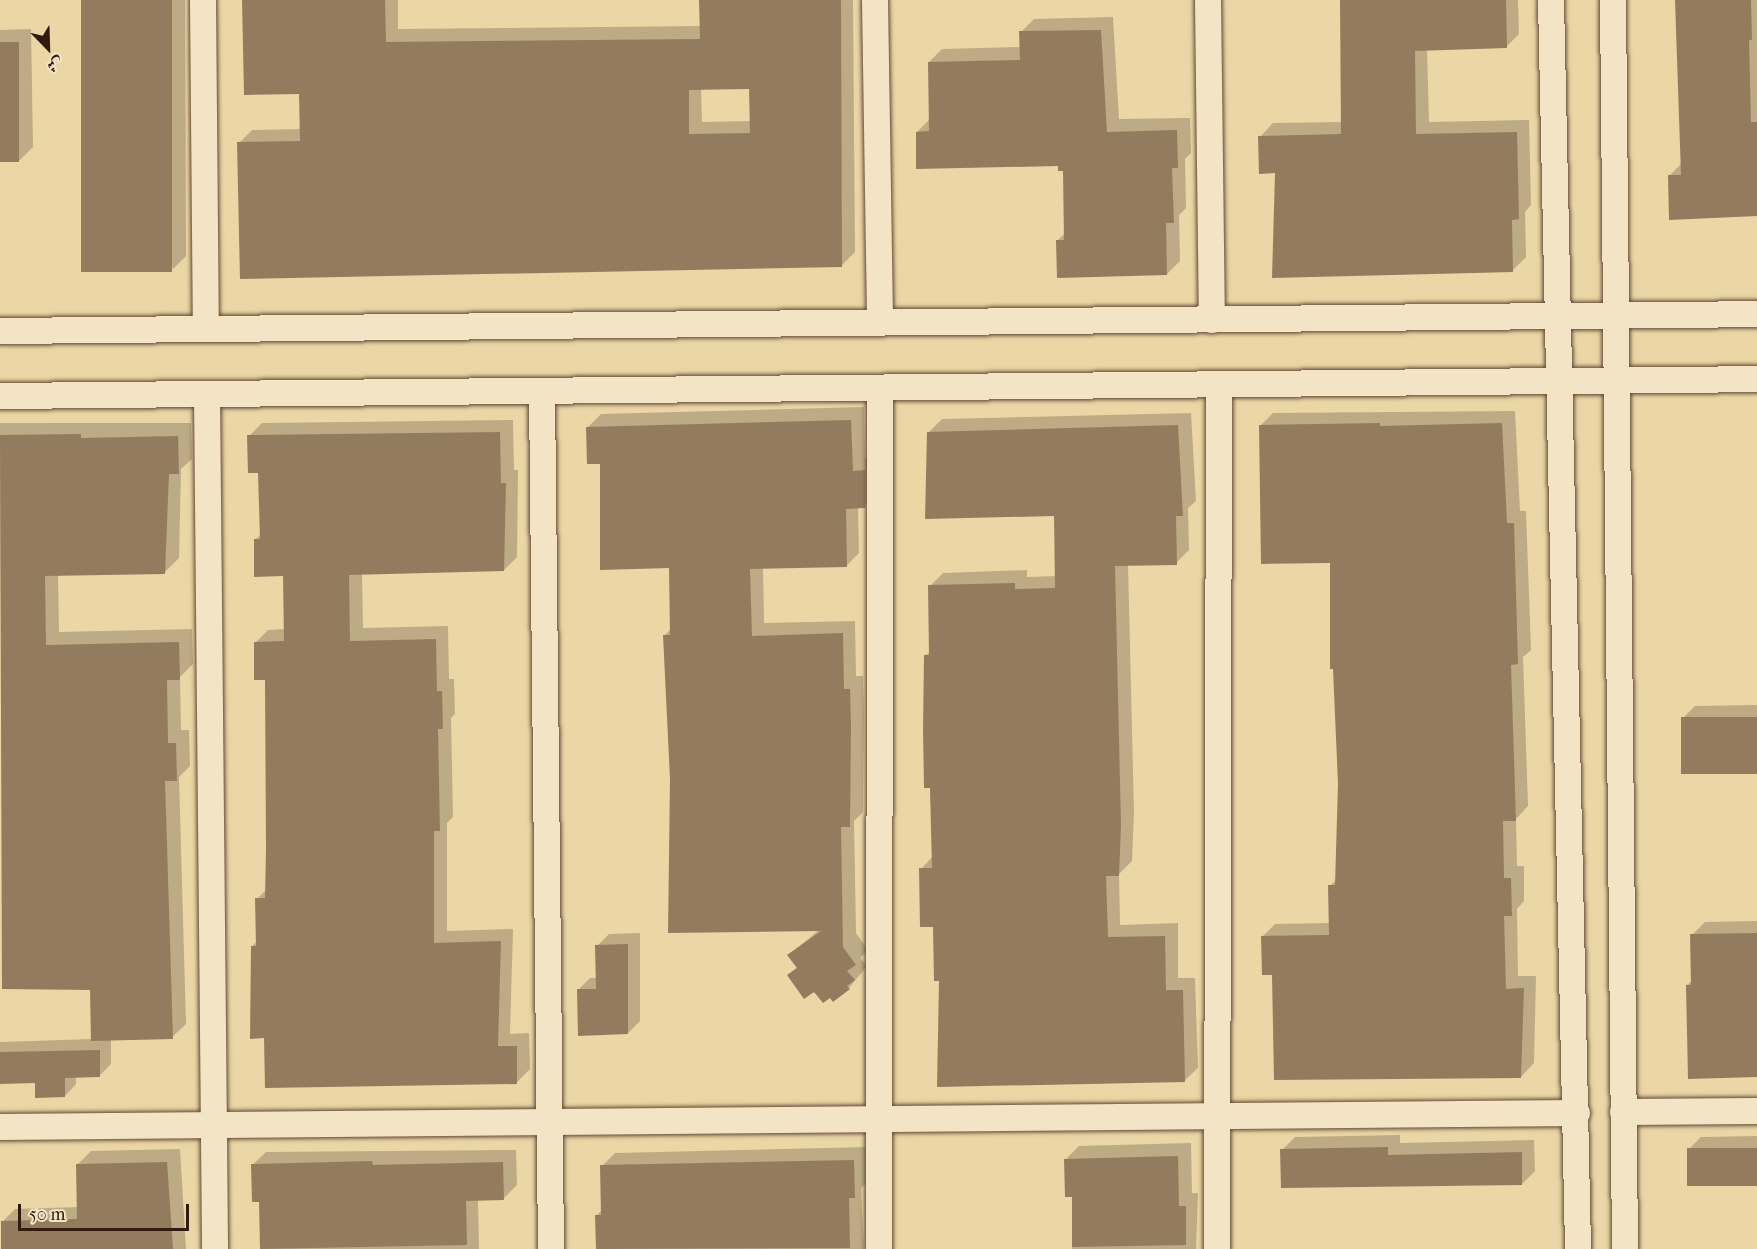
<!DOCTYPE html>
<meta charset="utf-8">
<style>
body{margin:0}
#map{position:relative;width:1757px;height:1249px;overflow:hidden;background:#ebd6a5;font-family:"IM FELL French Canon",Amiri,serif}
div>[style]{position:absolute}
[style*='--x']{left:calc(var(--x)*1px);top:calc(var(--y)*1px);width:calc(var(--w)*1px);rotate:calc(var(--a)*1deg)}
.shadow>*{inset:0;background:#0003}
.building>*{inset:0;background:#937c5d;transform-origin:0 0}
.roads{filter:drop-shadow(0 0 2px #614934) drop-shadow(0 0 2px #614934)}
.minor>*{height:26px;margin:-13px;padding:0 13px;transform-origin:13px;border-radius:13px;background:#f2e4c4}
span{translate:-50% -50%;white-space:nowrap;text-align:center;line-height:1.15;-webkit-text-stroke:6px #f2e4c4;paint-order:stroke}
.north{position:absolute;left:18px;top:18px;width:60px;height:60px;-webkit-text-stroke:4px #f2e4c4;paint-order:stroke;rotate:157deg;font-size:16px;font-weight:700;line-height:24px;text-align:center;color:#331a0e}
.north::after{content:'';display:block;margin:auto;width:21px;height:27px;background:#331a0e;clip-path:polygon(50% 0,100% 100%,50% 72%,0 100%)}
.scale{position:absolute;left:18px;top:1204px;width:171px;height:27px;box-sizing:border-box;border:3px solid #331a0e;border-top:0;padding-left:8px;font-size:18px;line-height:21px;white-space:nowrap;color:#331a0e;-webkit-text-stroke:4px #f2e4c4;paint-order:stroke}
</style>
<div id="map">
<div class="shadow">
<i style="clip-path:polygon(83px 0,185px 0,186px 256px,173px 269px)"></i>
<i style="clip-path:polygon(evenodd,244px 0,398px 0,398px 29px,701px 26px,701px 0,853px 0,855px 252px,842px 265px,239px 143px,252px 130px,301px 129px,300px 92px,244px 0,701px 88px,751px 88px,751px 121px,702px 122px,701px 88px)"></i>
<i style="clip-path:polygon(1341px 0,1518px 0,1519px 34px,1506px 47px,1427px 49px,1429px 122px,1529px 120px,1531px 205px,1525px 212px,1526px 257px,1513px 270px,1276px 172px,1260px 137px,1273px 123px,1342px 122px)"></i>
<i style="clip-path:polygon(1676px 0,1757px 0,1757px 215px,1669px 176px,1682px 163px)"></i>
<i style="clip-path:polygon(1113px 17px,1119px 119px,1190px 118px,1191px 153px,1185px 159px,1186px 208px,1179px 215px,1180px 261px,1167px 274px,1058px 240px,1065px 233px,1064px 169px,1059px 165px,917px 132px,930px 119px,929px 62px,942px 49px,1021px 47px,1021px 32px,1034px 19px)"></i>
<i style="clip-path:polygon(31px 29px,33px 147px,20px 160px,0 161px,0 30px)"></i>
<i style="clip-path:polygon(864px 407px,865px 458px,877px 458px,877px 493px,864px 507px,858px 507px,859px 553px,846px 566px,763px 568px,764px 623px,855px 621px,856px 676px,863px 676px,864px 712px,863px 812px,854px 821px,856px 933px,868px 950px,860px 958px,867px 966px,849px 988px,789px 975px,798px 966px,789px 955px,820px 929px,672px 779px,664px 636px,671px 629px,670px 567px,601px 462px,588px 427px,601px 414px)"></i>
<i style="clip-path:polygon(1515px 411px,1520px 511px,1526px 511px,1531px 650px,1523px 657px,1528px 806px,1516px 819px,1517px 866px,1524px 866px,1524px 901px,1517px 909px,1518px 976px,1536px 976px,1534px 1063px,1521px 1077px,1274px 973px,1262px 937px,1275px 924px,1330px 923px,1330px 886px,1337px 879px,1339px 784px,1331px 561px,1260px 426px,1273px 413px)"></i>
<i style="clip-path:polygon(1191px 413px,1196px 501px,1188px 508px,1189px 550px,1176px 563px,1128px 564px,1134px 812px,1132px 861px,1119px 874px,1120px 925px,1178px 923px,1178px 978px,1195px 978px,1198px 1068px,1184px 1081px,938px 1085px,940px 979px,934px 925px,921px 869px,933px 856px,925px 656px,931px 651px,930px 586px,943px 573px,1027px 570px,1027px 577px,1057px 576px,1056px 514px,929px 432px,942px 419px)"></i>
<i style="clip-path:polygon(513px 420px,514px 470px,518px 470px,517px 557px,504px 570px,362px 573px,363px 628px,448px 626px,449px 679px,454px 679px,455px 714px,451px 718px,453px 817px,447px 823px,447px 931px,513px 929px,510px 1034px,529px 1033px,530px 1069px,517px 1082px,266px 1037px,252px 946px,258px 941px,257px 899px,267px 889px,267px 678px,255px 643px,268px 630px,285px 629px,284px 575px,255px 540px,261px 534px,260px 471px,249px 436px,262px 423px)"></i>
<i style="clip-path:polygon(0 423px,191px 423px,192px 459px,181px 469px,179px 558px,165px 572px,58px 575px,59px 632px,192px 629px,193px 664px,180px 677px,181px 730px,189px 730px,190px 766px,179px 777px,186px 1024px,172px 1037px,111px 1039px,111px 1064px,99px 1076px,76px 1076px,76px 1084px,65px 1096px,36px 1082px,0 1082px,0 1042px,93px 1039px,92px 988px,3px 988px)"></i>
<i style="clip-path:polygon(1757px 705px,1757px 772px,1682px 719px,1695px 706px)"></i>
<i style="clip-path:polygon(1757px 921px,1757px 1076px,1687px 985px,1693px 980px,1692px 935px,1705px 922px)"></i>
<i style="clip-path:polygon(640px 933px,640px 1021px,628px 1033px,578px 990px,590px 978px,597px 978px,597px 946px,609px 934px)"></i>
<i style="clip-path:polygon(1400px 1135px,1400px 1143px,1534px 1140px,1535px 1171px,1522px 1184px,1282px 1150px,1295px 1137px)"></i>
<i style="clip-path:polygon(1757px 1136px,1757px 1184px,1688px 1150px,1701px 1137px)"></i>
<i style="clip-path:polygon(1191px 1143px,1192px 1193px,1198px 1193px,1196px 1249px,1072px 1249px,1073px 1196px,1066px 1159px,1079px 1146px)"></i>
<i style="clip-path:polygon(866px 1147px,867px 1183px,861px 1188px,864px 1249px,597px 1249px,597px 1215px,603px 1209px,602px 1166px,615px 1153px)"></i>
<i style="clip-path:polygon(180px 1149px,186px 1249px,3px 1249px,2px 1222px,15px 1209px,79px 1207px,78px 1164px,91px 1151px)"></i>
<i style="clip-path:polygon(516px 1150px,517px 1185px,504px 1198px,478px 1199px,479px 1249px,262px 1249px,261px 1200px,252px 1165px,266px 1152px)"></i>
</div>
<div class="building">
<i style="left:81px;top:0;width:91px;height:272px"></i>
<i style="clip-path:polygon(evenodd,242px 0,385px 0,386px 42px,700px 39px,699px 0,841px 0,842px 267px,240px 279px,237px 142px,300px 141px,299px 94px,244px 95px,242px 0,749px 89px,750px 133px,689px 134px,689px 90px,749px 89px)"></i>
<i style="clip-path:polygon(1340px 0,1506px 0,1507px 48px,1415px 51px,1416px 134px,1517px 132px,1519px 219px,1512px 220px,1513px 272px,1272px 278px,1275px 173px,1259px 174px,1258px 136px,1341px 134px)"></i>
<i style="clip-path:polygon(1675px 0,1751px 0,1752px 40px,1749px 40px,1751px 122px,1757px 122px,1757px 216px,1669px 220px,1668px 175px,1681px 175px)"></i>
<i style="clip-path:polygon(1101px 30px,1107px 132px,1177px 130px,1178px 168px,1172px 168px,1174px 223px,1166px 223px,1167px 275px,1057px 278px,1056px 240px,1064px 240px,1063px 171px,1058px 171px,1058px 166px,916px 169px,916px 132px,929px 131px,928px 62px,1020px 60px,1019px 31px)"></i>
<i style="left:0;top:42px;width:19px;height:120px"></i>
<i style="clip-path:polygon(851px 420px,853px 471px,865px 470px,865px 508px,846px 509px,847px 567px,750px 569px,752px 636px,843px 633px,844px 689px,850px 689px,851px 726px,850px 827px,841px 827px,843px 947px,856px 965px,847px 971px,855px 980px,847px 986px,850px 989px,833px 1002px,830px 998px,823px 1003px,814px 992px,804px 999px,787px 975px,797px 968px,787px 955px,821px 931px,668px 933px,670px 779px,663px 635px,670px 635px,669px 568px,600px 570px,600px 464px,587px 464px,586px 427px)"></i>
<i style="clip-path:polygon(1380px 423px,1380px 426px,1502px 423px,1507px 523px,1514px 523px,1518px 664px,1511px 665px,1516px 821px,1503px 821px,1504px 878px,1511px 878px,1512px 916px,1504px 916px,1506px 989px,1524px 988px,1521px 1078px,1274px 1080px,1272px 975px,1262px 975px,1261px 936px,1329px 935px,1328px 885px,1335px 885px,1338px 784px,1333px 669px,1330px 669px,1330px 563px,1261px 564px,1259px 425px)"></i>
<i style="clip-path:polygon(1178px 425px,1183px 516px,1176px 516px,1177px 565px,1115px 566px,1121px 826px,1119px 876px,1106px 876px,1108px 937px,1165px 936px,1166px 990px,1183px 990px,1185px 1082px,937px 1087px,939px 981px,934px 981px,933px 927px,920px 927px,919px 868px,932px 868px,930px 788px,924px 788px,923px 730px,924px 655px,929px 655px,928px 585px,1015px 583px,1015px 589px,1055px 588px,1054px 516px,925px 519px,927px 432px)"></i>
<i style="clip-path:polygon(500px 432px,501px 483px,506px 483px,504px 571px,349px 575px,350px 641px,436px 639px,437px 691px,442px 691px,443px 729px,438px 729px,440px 831px,434px 831px,434px 943px,501px 941px,498px 1046px,517px 1046px,517px 1084px,265px 1088px,264px 1038px,250px 1039px,251px 946px,256px 946px,255px 898px,265px 898px,266px 849px,265px 680px,254px 680px,254px 642px,284px 641px,283px 576px,254px 577px,254px 539px,260px 539px,258px 473px,248px 473px,247px 435px)"></i>
<i style="clip-path:polygon(81px 434px,81px 438px,178px 436px,179px 474px,169px 474px,165px 574px,45px 576px,46px 645px,179px 642px,180px 680px,167px 680px,168px 743px,176px 743px,177px 781px,165px 781px,173px 1039px,91px 1041px,90px 990px,2px 989px,0 435px)"></i>
<i style="left:1757px;top:717px;width:57px;height:76px;rotate:90deg"></i>
<i style="clip-path:polygon(1757px 933px,1757px 1077px,1688px 1079px,1686px 985px,1691px 985px,1690px 934px)"></i>
<i style="clip-path:polygon(628px 944px,628px 1034px,578px 1036px,577px 989px,596px 989px,595px 945px)"></i>
<i style="clip-path:polygon(100px 1050px,100px 1077px,65px 1078px,65px 1097px,35px 1098px,35px 1083px,0 1084px,0 1052px)"></i>
<i style="clip-path:polygon(1388px 1147px,1388px 1155px,1522px 1152px,1522px 1185px,1281px 1188px,1280px 1149px)"></i>
<i style="left:1757px;top:1148px;width:38px;height:70px;rotate:90deg"></i>
<i style="clip-path:polygon(1178px 1156px,1179px 1206px,1186px 1206px,1186px 1245px,1072px 1247px,1072px 1197px,1065px 1197px,1064px 1159px)"></i>
<i style="clip-path:polygon(854px 1160px,855px 1198px,849px 1198px,850px 1248px,596px 1249px,595px 1215px,601px 1215px,600px 1165px)"></i>
<i style="clip-path:polygon(372px 1161px,373px 1165px,503px 1162px,504px 1200px,466px 1201px,467px 1245px,260px 1249px,259px 1202px,252px 1202px,251px 1164px)"></i>
<i style="clip-path:polygon(167px 1162px,173px 1249px,1px 1249px,1px 1221px,77px 1219px,76px 1164px)"></i>
</div>
<div class="roads">
<div class="minor">
<i style="--x:203;--y:0;--w:329;--a:89.5"></i>
<i style="--x:875;--y:0;--w:323;--a:89.1"></i>
<i style="--x:1208;--y:0;--w:320;--a:89.3"></i>
<i style="--x:1551;--y:0;--w:1249;--a:88.76"></i>
<i style="--x:1613;--y:0;--w:1249;--a:89.45"></i>
<i style="--x:0;--y:331;--w:1757;--a:-0.55"></i>
<i style="--x:542;--y:391;--w:858;--a:89.4"></i>
<i style="--x:207;--y:394;--w:855;--a:89.46"></i>
<i style="--x:0;--y:396;--w:1757;--a:-0.55"></i>
<i style="--x:1623;--y:1112;--w:134;--a:-0.4"></i>
<i style="--x:0;--y:1127;--w:1577;--a:-0.51"></i>
<i style="--x:879;--y:1249;--w:861;--a:-89.93"></i>
<i style="--x:1217;--y:1249;--w:865;--a:-89.87"></i>
</div>
</div>
<div class="north">ش</div>
<div class="scale">50 m</div>
</div>
